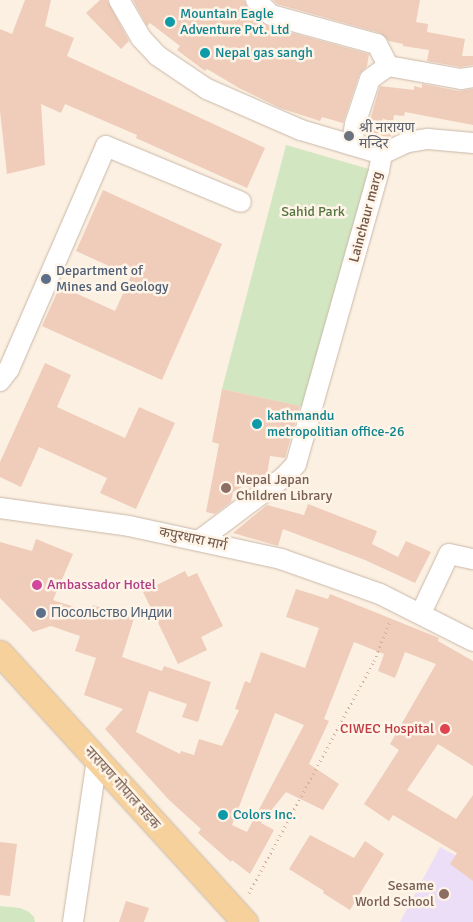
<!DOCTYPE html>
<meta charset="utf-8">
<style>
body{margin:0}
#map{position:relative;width:473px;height:922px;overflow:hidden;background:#fbf0e1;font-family:Signika,"Noto Sans Devanagari",sans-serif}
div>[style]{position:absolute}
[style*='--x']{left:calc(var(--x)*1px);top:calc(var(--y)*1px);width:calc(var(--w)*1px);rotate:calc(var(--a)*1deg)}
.education>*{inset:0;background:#eddef7}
.green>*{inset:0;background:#d2e7c1}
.building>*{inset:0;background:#efcdba}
.path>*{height:3px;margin-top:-1.5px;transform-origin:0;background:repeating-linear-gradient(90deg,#d3b09e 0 1px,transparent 0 5px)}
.roads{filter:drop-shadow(0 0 1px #cab7a9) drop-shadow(0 0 1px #cab7a9)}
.minor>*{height:20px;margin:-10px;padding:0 10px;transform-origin:10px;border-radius:10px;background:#fff}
.major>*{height:25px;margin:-12.5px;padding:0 12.5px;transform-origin:12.5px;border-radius:12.5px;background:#f7d19c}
.dots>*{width:14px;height:14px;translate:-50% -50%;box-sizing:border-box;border:2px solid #fef4e7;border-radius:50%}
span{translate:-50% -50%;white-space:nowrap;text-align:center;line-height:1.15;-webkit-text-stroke:5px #fef4e7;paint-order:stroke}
.culture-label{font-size:14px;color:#0d838f}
.left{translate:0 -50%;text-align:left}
.worship-label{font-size:14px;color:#5b616d}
.park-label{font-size:14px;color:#547642}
.street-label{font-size:14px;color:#705649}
.service-label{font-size:14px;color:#4e5e75}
.education-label{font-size:14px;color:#785e54}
.right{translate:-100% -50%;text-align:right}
.hotel-label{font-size:14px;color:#b23c85}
.health-label{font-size:14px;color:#be3a42}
</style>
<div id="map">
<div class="education">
<i style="clip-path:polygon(440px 847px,473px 865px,473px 922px,400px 922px)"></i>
</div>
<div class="green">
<i style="clip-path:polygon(286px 145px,369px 169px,320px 354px,303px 407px,222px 389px)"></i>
<i style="clip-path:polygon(0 906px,20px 908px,29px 912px,34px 917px,35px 922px,0 922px)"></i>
</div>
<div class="building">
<i style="clip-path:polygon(25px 0,51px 0,45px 26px,74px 38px,67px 56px,265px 148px,247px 188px,136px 138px,137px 135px,65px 104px,61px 113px,41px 104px,45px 165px,7px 174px,0 111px,0 29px,12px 34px)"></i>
<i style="clip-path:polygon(100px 0,107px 0,129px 41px,121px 49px,86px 13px)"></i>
<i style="clip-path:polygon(133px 0,244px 0,248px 8px,267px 26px,369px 54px,367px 66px,359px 75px,343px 123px,322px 117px,320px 121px,280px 108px,239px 88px,207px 69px,205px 71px,177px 50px,180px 46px,150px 23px,147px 26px)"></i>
<i style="clip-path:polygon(273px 0,420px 0,416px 22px,428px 24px,427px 32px,465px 39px,462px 56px,473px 56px,473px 65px,461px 67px,427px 61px,429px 50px,403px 46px,403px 44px,389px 41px,380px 33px,277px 4px)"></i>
<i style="clip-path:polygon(422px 84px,459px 91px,473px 89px,473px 125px,405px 112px,404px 116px,394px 115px,391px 137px,381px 141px,365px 137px,380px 86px,414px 90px,414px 86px,422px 88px)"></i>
<i style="clip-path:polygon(103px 190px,222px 244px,162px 380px,42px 326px,60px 286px,115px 311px,131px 276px,76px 251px)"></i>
<i style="clip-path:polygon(45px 363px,71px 375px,57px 407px,125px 438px,139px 407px,175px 423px,136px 509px,100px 493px,107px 478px,39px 447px,21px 487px,0 477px,0 462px)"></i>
<i style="clip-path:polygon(222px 389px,300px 406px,285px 458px,270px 456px,267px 475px,251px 487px,244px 486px,233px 492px,231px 502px,215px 514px,206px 512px,219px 444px,212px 442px)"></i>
<i style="clip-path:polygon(308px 504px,377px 531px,372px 544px,398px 557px,406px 541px,431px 552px,415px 583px,365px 560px,283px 529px,278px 546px,233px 533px,267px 505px,304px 515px)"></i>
<i style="clip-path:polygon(evenodd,36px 539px,73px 554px,53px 600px,90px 612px,93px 605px,134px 618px,122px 657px,162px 671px,164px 666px,211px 682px,198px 722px,182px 717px,187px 704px,149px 691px,136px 732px,180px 754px,181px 751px,194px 755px,199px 739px,222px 746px,239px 710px,235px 709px,245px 681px,250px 683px,261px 652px,305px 668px,319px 628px,286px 617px,296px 589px,328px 599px,330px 594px,439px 638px,438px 641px,473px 661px,473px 766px,438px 744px,407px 790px,456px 819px,473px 795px,473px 881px,450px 864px,457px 853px,393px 815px,389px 821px,364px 804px,399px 750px,390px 744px,436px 664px,405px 652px,395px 678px,378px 671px,384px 654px,354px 642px,324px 719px,329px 721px,309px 764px,339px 784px,323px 810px,286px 792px,261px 823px,274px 830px,250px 874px,232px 860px,231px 862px,198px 833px,201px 829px,169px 800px,105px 729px,123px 709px,84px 695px,96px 658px,75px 651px,80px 636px,51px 626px,33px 632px,0 598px,0 542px,32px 551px,36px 539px,275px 713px,304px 725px,247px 832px,232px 825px,275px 713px)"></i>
<i style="clip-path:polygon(185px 571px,188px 577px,197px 573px,223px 626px,201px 637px,207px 650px,178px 664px,143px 592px)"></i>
<i style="clip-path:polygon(310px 835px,354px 858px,365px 841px,384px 854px,350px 910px,323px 893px,324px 891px,289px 869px)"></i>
<i style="clip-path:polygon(0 842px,17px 844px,10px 896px,0 895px)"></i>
<i style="clip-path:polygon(126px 901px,149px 908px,144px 922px,119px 922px)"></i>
</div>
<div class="path">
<i style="--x:249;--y:893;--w:264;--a:-61.7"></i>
<i style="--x:374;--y:661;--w:43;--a:-68.2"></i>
</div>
<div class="roads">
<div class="minor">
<i style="--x:119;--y:0;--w:44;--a:59.9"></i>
<i style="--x:141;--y:38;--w:25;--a:47"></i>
<i style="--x:158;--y:56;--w:59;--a:34"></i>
<i style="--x:207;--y:89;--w:103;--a:23.6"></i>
<i style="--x:301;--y:130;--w:84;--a:16.5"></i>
<i style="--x:256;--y:0;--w:21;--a:45"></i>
<i style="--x:271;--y:15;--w:110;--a:15.3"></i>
<i style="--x:377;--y:44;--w:25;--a:63"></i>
<i style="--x:352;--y:145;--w:21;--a:-82"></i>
<i style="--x:355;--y:124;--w:47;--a:-71.6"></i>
<i style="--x:370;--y:79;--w:22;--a:-36"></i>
<i style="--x:388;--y:66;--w:74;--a:10.1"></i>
<i style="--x:461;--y:79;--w:12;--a:-9"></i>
<i style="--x:382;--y:154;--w:29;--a:-25"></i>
<i style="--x:408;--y:142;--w:20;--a:-9"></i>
<i style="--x:428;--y:139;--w:45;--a:5.1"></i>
<i style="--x:0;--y:381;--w:15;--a:-53"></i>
<i style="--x:9;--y:369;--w:243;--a:-66.5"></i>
<i style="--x:106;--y:146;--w:146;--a:22.5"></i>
<i style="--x:0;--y:508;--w:130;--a:7.9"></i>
<i style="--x:129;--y:526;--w:156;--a:12.2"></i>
<i style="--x:281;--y:559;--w:105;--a:19.5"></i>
<i style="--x:380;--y:594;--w:104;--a:26.8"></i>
<i style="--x:200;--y:540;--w:105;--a:-36.9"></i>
<i style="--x:284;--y:477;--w:18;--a:-47"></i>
<i style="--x:296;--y:464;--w:305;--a:-74.2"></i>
<i style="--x:379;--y:170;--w:16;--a:-79"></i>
<i style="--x:421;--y:613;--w:65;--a:-64.6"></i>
<i style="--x:449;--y:554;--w:25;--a:12"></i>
<i style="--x:73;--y:922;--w:164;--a:-81.6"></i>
</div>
<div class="major">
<i style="--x:0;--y:653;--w:364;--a:47.7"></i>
</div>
</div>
<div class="dots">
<i style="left:170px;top:22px;background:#0f9aa8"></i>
<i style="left:205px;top:53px;background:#0f9aa8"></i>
<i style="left:349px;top:136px;background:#6b7280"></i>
<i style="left:46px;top:279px;background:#5c6f8a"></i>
<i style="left:257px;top:424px;background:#0f9aa8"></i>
<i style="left:226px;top:488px;background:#8d6e63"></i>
<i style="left:37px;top:585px;background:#d1479c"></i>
<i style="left:41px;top:613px;background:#5c6f8a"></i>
<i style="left:445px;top:729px;background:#e0444e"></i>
<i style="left:223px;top:815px;background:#0f9aa8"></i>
<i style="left:444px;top:894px;background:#8d6e63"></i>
</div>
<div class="culture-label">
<span class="left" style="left:180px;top:22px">Mountain Eagle<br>Adventure Pvt. Ltd</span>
<span class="left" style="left:215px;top:53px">Nepal gas sangh</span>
<span class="left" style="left:267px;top:424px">kathmandu<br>metropolitian office-26</span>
<span class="left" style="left:233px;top:815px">Colors Inc.</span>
</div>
<div class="worship-label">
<span class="left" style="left:359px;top:136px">श्री नारायण<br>मन्दिर</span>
</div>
<div class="park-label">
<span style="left:313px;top:212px">Sahid Park</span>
</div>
<div class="street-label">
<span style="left:366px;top:217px;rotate:-75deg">Lainchaur marg</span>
<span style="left:193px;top:539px;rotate:12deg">कपुरधारा मार्ग</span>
<span style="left:122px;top:788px;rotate:48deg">नारायण गोपाल सडक</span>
</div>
<div class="service-label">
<span class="left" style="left:56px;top:279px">Department of<br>Mines and Geology</span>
<span class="left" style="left:51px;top:613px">Посольство Индии</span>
</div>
<div class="education-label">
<span class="left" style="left:236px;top:488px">Nepal Japan<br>Children Library</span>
<span class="right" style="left:434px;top:894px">Sesame<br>World School</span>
</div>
<div class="hotel-label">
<span class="left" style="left:47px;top:585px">Ambassador Hotel</span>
</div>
<div class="health-label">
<span class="right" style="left:434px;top:729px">CIWEC Hospital</span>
</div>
</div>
